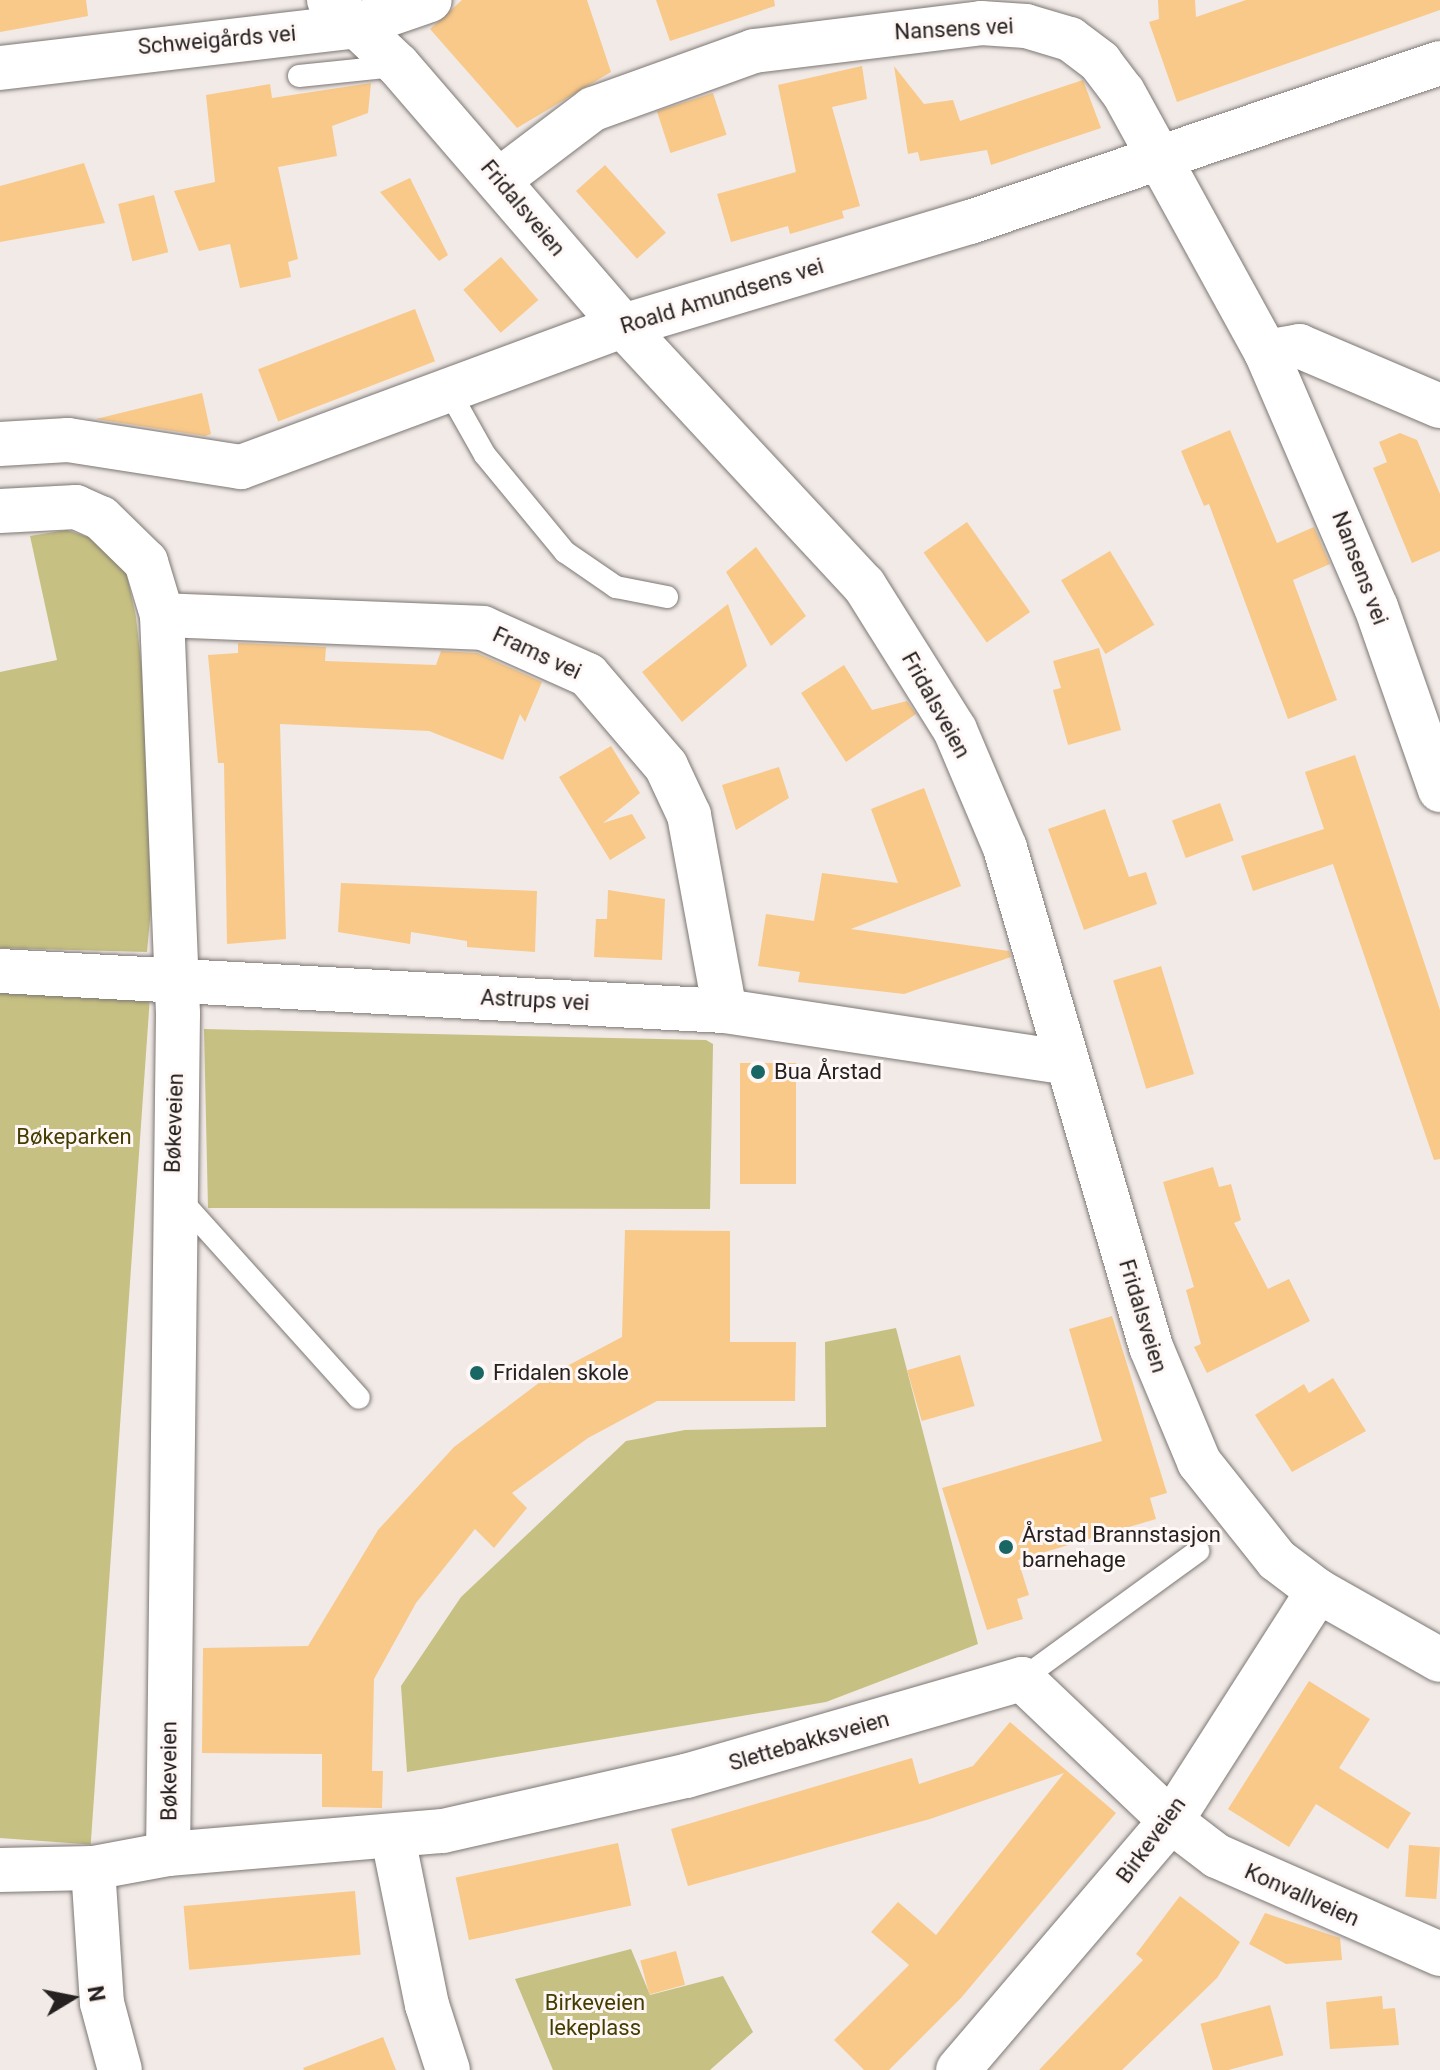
<!DOCTYPE html>
<meta charset="utf-8">
<style>
body{margin:0}
#map{position:relative;width:1440px;height:2070px;overflow:hidden;background:#f1eae7;font-family:Roboto,sans-serif}
div>[style]{position:absolute}
[style*='--x']{left:calc(var(--x)*1px);top:calc(var(--y)*1px);width:calc(var(--w)*1px);rotate:calc(var(--a)*1deg)}
.green>*{inset:0;background:#c6c082;transform-origin:0 0}
.building>*{inset:0;background:#f9c98a;transform-origin:0 0}
.roads{filter:drop-shadow(0 0 2px #7d7774) drop-shadow(0 0 2px #7d7774)}
.lane>*{height:22px;margin:-11px;padding:0 11px;transform-origin:11px;border-radius:11px;background:#fff}
.street>*{height:44px;margin:-22px;padding:0 22px;transform-origin:22px;border-radius:22px;background:#fff}
.secondary>*{height:44px;margin:-22px;padding:0 22px;transform-origin:22px;border-radius:22px;background:#fff}
.dots>*{width:22px;height:22px;translate:-50% -50%;box-sizing:border-box;border:4px solid #fff7f5;border-radius:50%}
span{translate:-50% -50%;white-space:nowrap;text-align:center;line-height:1.15;-webkit-text-stroke:6px #fff7f5;paint-order:stroke}
.street-label{font-size:22px;color:#242120}
.poi-label{font-size:22px;color:#242120}
.left{translate:0 -50%;text-align:left}
.park-label{font-size:22px;color:#443d00}
.north{position:absolute;left:32px;top:1958px;width:80px;height:80px;-webkit-text-stroke:6px #fff7f5;paint-order:stroke;rotate:80deg;font-size:22px;font-weight:700;line-height:32px;text-align:center;color:#242120}
.north::after{content:'';display:block;margin:auto;width:28px;height:36px;background:#242120;clip-path:polygon(50% 0,100% 100%,50% 72%,0 100%)}
</style>
<div id="map">
<div class="green">
<i style="clip-path:polygon(67px 530px,102px 542px,125px 566px,136px 617px,159px 821px,147px 952px,0 948px,0 672px,57px 660px,30px 536px)"></i>
<i style="left:0;top:991px;width:150px;height:845px;rotate:4deg"></i>
<i style="clip-path:polygon(204px 1029px,706px 1040px,713px 1044px,710px 1209px,208px 1208px)"></i>
<i style="clip-path:polygon(896px 1328px,978px 1644px,826px 1702px,407px 1772px,401px 1686px,461px 1597px,626px 1441px,685px 1430px,826px 1427px,825px 1342px)"></i>
<i style="clip-path:polygon(631px 1949px,650px 1995px,723px 1976px,753px 2032px,710px 2070px,553px 2070px,515px 1979px)"></i>
</div>
<div class="building">
<i style="clip-path:polygon(0 0,86px 0,88px 16px,0 32px)"></i>
<i style="clip-path:polygon(462px 0,587px 0,611px 72px,517px 128px,430px 29px)"></i>
<i style="clip-path:polygon(656px 0,774px 0,775px 6px,670px 41px)"></i>
<i style="clip-path:polygon(1158px 0,1195px 0,1196px 17px,1246px 0,1440px 0,1440px 10px,1177px 102px,1149px 22px,1159px 19px)"></i>
<i style="clip-path:polygon(862px 66px,867px 99px,832px 107px,860px 206px,842px 211px,844px 218px,790px 234px,788px 226px,731px 242px,717px 194px,796px 172px,778px 85px)"></i>
<i style="clip-path:polygon(894px 66px,924px 104px,953px 100px,960px 121px,1083px 80px,1101px 128px,991px 165px,987px 150px,920px 161px,918px 152px,908px 154px)"></i>
<i style="clip-path:polygon(371px 83px,368px 113px,332px 126px,337px 156px,278px 167px,298px 259px,288px 262px,291px 277px,240px 288px,230px 244px,199px 251px,174px 191px,215px 182px,206px 95px,270px 84px,272px 98px)"></i>
<i style="left:713px;top:93px;width:44px;height:59px;rotate:72deg"></i>
<i style="clip-path:polygon(84px 163px,105px 223px,0 242px,0 186px)"></i>
<i style="left:605px;top:165px;width:91px;height:39px;rotate:48deg"></i>
<i style="clip-path:polygon(410px 178px,448px 255px,439px 261px,380px 192px)"></i>
<i style="left:154px;top:195px;width:59px;height:37px;rotate:76deg"></i>
<i style="left:501px;top:257px;width:57px;height:50px;rotate:49deg"></i>
<i style="left:415px;top:309px;width:56px;height:168px;rotate:69deg"></i>
<i style="clip-path:polygon(202px 393px,211px 434px,205px 436px,96px 419px)"></i>
<i style="clip-path:polygon(1230px 430px,1277px 543px,1314px 527px,1330px 564px,1293px 580px,1337px 700px,1288px 719px,1209px 504px,1204px 506px,1181px 451px)"></i>
<i style="clip-path:polygon(1400px 433px,1417px 440px,1440px 494px,1440px 551px,1412px 563px,1373px 468px,1387px 462px,1379px 442px)"></i>
<i style="left:967px;top:522px;width:110px;height:53px;rotate:55deg"></i>
<i style="clip-path:polygon(756px 547px,806px 616px,771px 646px,726px 572px)"></i>
<i style="left:1110px;top:551px;width:86px;height:57px;rotate:59deg"></i>
<i style="clip-path:polygon(728px 604px,747px 666px,682px 722px,642px 672px)"></i>
<i style="clip-path:polygon(238px 643px,326px 647px,325px 661px,436px 665px,441px 651px,477px 653px,542px 682px,525px 722px,520px 714px,503px 760px,429px 731px,280px 724px,286px 939px,227px 944px,224px 763px,218px 763px,208px 655px,238px 653px)"></i>
<i style="clip-path:polygon(1099px 648px,1121px 730px,1068px 745px,1053px 690px,1061px 688px,1053px 661px)"></i>
<i style="clip-path:polygon(844px 665px,872px 710px,907px 701px,916px 714px,846px 762px,801px 693px)"></i>
<i style="clip-path:polygon(611px 746px,640px 793px,603px 823px,632px 814px,646px 838px,610px 860px,559px 777px)"></i>
<i style="clip-path:polygon(1355px 755px,1440px 1010px,1440px 1159px,1434px 1160px,1333px 864px,1253px 891px,1241px 856px,1324px 829px,1305px 772px)"></i>
<i style="clip-path:polygon(779px 767px,789px 798px,736px 830px,722px 785px)"></i>
<i style="clip-path:polygon(924px 788px,961px 886px,851px 929px,1009px 951px,1011px 957px,904px 994px,798px 982px,800px 972px,758px 966px,766px 914px,814px 921px,822px 873px,898px 883px,871px 809px)"></i>
<i style="left:1220px;top:803px;width:40px;height:51px;rotate:70deg"></i>
<i style="clip-path:polygon(1105px 809px,1129px 877px,1146px 872px,1157px 904px,1084px 930px,1048px 829px)"></i>
<i style="clip-path:polygon(341px 883px,537px 891px,535px 952px,467px 947px,467px 941px,411px 932px,410px 944px,338px 932px)"></i>
<i style="clip-path:polygon(608px 890px,665px 899px,662px 960px,594px 957px,596px 919px,607px 919px)"></i>
<i style="left:1161px;top:966px;width:113px;height:50px;rotate:73deg"></i>
<i style="left:740px;top:1063px;width:56px;height:121px"></i>
<i style="clip-path:polygon(1213px 1167px,1219px 1187px,1231px 1184px,1241px 1220px,1234px 1223px,1268px 1289px,1289px 1279px,1310px 1321px,1207px 1373px,1194px 1347px,1201px 1344px,1186px 1290px,1194px 1287px,1163px 1182px)"></i>
<i style="clip-path:polygon(625px 1230px,730px 1231px,730px 1342px,796px 1342px,795px 1401px,657px 1401px,588px 1438px,512px 1493px,527px 1508px,494px 1548px,475px 1529px,416px 1603px,374px 1679px,372px 1771px,383px 1771px,382px 1808px,322px 1807px,322px 1754px,202px 1753px,203px 1648px,308px 1646px,378px 1530px,454px 1447px,548px 1376px,622px 1337px)"></i>
<i style="clip-path:polygon(1112px 1316px,1167px 1493px,1150px 1498px,1156px 1519px,1018px 1560px,1029px 1595px,1017px 1599px,1023px 1619px,987px 1630px,942px 1488px,1102px 1441px,1069px 1329px)"></i>
<i style="left:960px;top:1355px;width:53px;height:55px;rotate:74deg"></i>
<i style="clip-path:polygon(1333px 1378px,1366px 1431px,1292px 1472px,1255px 1415px,1304px 1384px,1309px 1393px)"></i>
<i style="clip-path:polygon(1309px 1681px,1370px 1719px,1339px 1768px,1411px 1813px,1388px 1849px,1316px 1804px,1289px 1847px,1228px 1809px)"></i>
<i style="clip-path:polygon(1010px 1722px,1116px 1813px,961px 1998px,889px 2070px,864px 2070px,834px 2040px,909px 1965px,871px 1932px,898px 1902px,936px 1935px,1064px 1773px,930px 1819px,688px 1886px,671px 1829px,912px 1758px,919px 1784px,973px 1766px)"></i>
<i style="left:618px;top:1843px;width:64px;height:166px;rotate:78deg"></i>
<i style="left:1409px;top:1845px;width:31px;height:52px;rotate:4deg"></i>
<i style="left:355px;top:1891px;width:64px;height:172px;rotate:85deg"></i>
<i style="clip-path:polygon(1180px 1896px,1240px 1942px,1217px 1978px,1122px 2070px,1039px 2070px,1143px 1960px,1136px 1954px)"></i>
<i style="clip-path:polygon(1265px 1913px,1340px 1938px,1342px 1960px,1286px 1964px,1249px 1944px)"></i>
<i style="left:676px;top:1951px;width:35px;height:37px;rotate:75deg"></i>
<i style="clip-path:polygon(1382px 1996px,1383px 2009px,1395px 2008px,1399px 2045px,1330px 2049px,1326px 2002px)"></i>
<i style="left:1270px;top:2005px;width:52px;height:72px;rotate:75deg"></i>
<i style="clip-path:polygon(383px 2037px,396px 2070px,304px 2070px,303px 2068px)"></i>
</div>
<div class="roads">
<div class="lane">
<i style="--x:299;--y:76;--w:98;--a:-5.9"></i>
<i style="--x:450;--y:393;--w:71;--a:60.6"></i>
<i style="--x:485;--y:455;--w:126;--a:50.5"></i>
<i style="--x:565;--y:552;--w:62;--a:34.5"></i>
<i style="--x:616;--y:587;--w:52;--a:11.1"></i>
<i style="--x:178;--y:1197;--w:270;--a:48"></i>
<i style="--x:1022;--y:1679;--w:218;--a:-36"></i>
</div>
<div class="street">
<i style="--x:0;--y:68;--w:357;--a:-6.7"></i>
<i style="--x:355;--y:26;--w:79;--a:-19.1"></i>
<i style="--x:499;--y:180;--w:118;--a:-37.1"></i>
<i style="--x:593;--y:109;--w:171;--a:-19.8"></i>
<i style="--x:754;--y:51;--w:229;--a:-7"></i>
<i style="--x:981;--y:23;--w:45;--a:3.8"></i>
<i style="--x:1026;--y:26;--w:46;--a:16.5"></i>
<i style="--x:1070;--y:39;--w:38;--a:37"></i>
<i style="--x:1100;--y:62;--w:38;--a:53"></i>
<i style="--x:1123;--y:92;--w:297;--a:61.2"></i>
<i style="--x:1266;--y:352;--w:278;--a:66.7"></i>
<i style="--x:1376;--y:607;--w:194;--a:70.7"></i>
<i style="--x:1266;--y:352;--w:34;--a:-10"></i>
<i style="--x:1299;--y:346;--w:153;--a:23.1"></i>
<i style="--x:0;--y:444;--w:68;--a:-3.4"></i>
<i style="--x:68;--y:440;--w:175;--a:8.9"></i>
<i style="--x:241;--y:467;--w:407;--a:-20.3"></i>
<i style="--x:623;--y:326;--w:362;--a:-16.7"></i>
<i style="--x:970;--y:222;--w:496;--a:-18.7"></i>
<i style="--x:0;--y:511;--w:76;--a:-3"></i>
<i style="--x:76;--y:507;--w:27;--a:24"></i>
<i style="--x:101;--y:518;--w:63;--a:44.4"></i>
<i style="--x:146;--y:562;--w:55;--a:73.2"></i>
<i style="--x:162;--y:615;--w:399;--a:87.7"></i>
<i style="--x:178;--y:1014;--w:840;--a:90.68"></i>
<i style="--x:162;--y:615;--w:321;--a:2.3"></i>
<i style="--x:483;--y:628;--w:115;--a:24.1"></i>
<i style="--x:588;--y:675;--w:120;--a:49.4"></i>
<i style="--x:666;--y:766;--w:54;--a:64.9"></i>
<i style="--x:689;--y:815;--w:199;--a:79.6"></i>
<i style="--x:0;--y:971;--w:726;--a:3.16"></i>
<i style="--x:725;--y:1011;--w:346;--a:8.6"></i>
<i style="--x:1171;--y:1821;--w:58;--a:37.3"></i>
<i style="--x:1217;--y:1856;--w:244;--a:23.7"></i>
<i style="--x:393;--y:1838;--w:170;--a:78.5"></i>
<i style="--x:427;--y:2005;--w:68;--a:72.1"></i>
<i style="--x:93;--y:1868;--w:135;--a:86.2"></i>
<i style="--x:102;--y:2003;--w:69;--a:75"></i>
</div>
<div class="secondary">
<i style="--x:329;--y:0;--w:95;--a:43.3"></i>
<i style="--x:398;--y:65;--w:345;--a:49.2"></i>
<i style="--x:623;--y:326;--w:354;--a:47.1"></i>
<i style="--x:864;--y:585;--w:171;--a:57.9"></i>
<i style="--x:955;--y:730;--w:128;--a:67"></i>
<i style="--x:1005;--y:848;--w:520;--a:73.69"></i>
<i style="--x:1151;--y:1347;--w:125;--a:67.3"></i>
<i style="--x:1199;--y:1462;--w:125;--a:51.5"></i>
<i style="--x:1277;--y:1560;--w:51;--a:37.1"></i>
<i style="--x:1318;--y:1591;--w:140;--a:29.5"></i>
<i style="--x:0;--y:1870;--w:93;--a:-1.2"></i>
<i style="--x:93;--y:1868;--w:76;--a:-10.6"></i>
<i style="--x:168;--y:1854;--w:276;--a:-4.8"></i>
<i style="--x:443;--y:1831;--w:249;--a:-12.8"></i>
<i style="--x:686;--y:1776;--w:350;--a:-16.1"></i>
<i style="--x:1022;--y:1679;--w:206;--a:43.6"></i>
<i style="--x:958;--y:2070;--w:328;--a:-49.5"></i>
<i style="--x:1171;--y:1821;--w:273;--a:-57.4"></i>
</div>
</div>
<div class="dots">
<i style="left:758px;top:1072px;background:#196764"></i>
<i style="left:477px;top:1373px;background:#196764"></i>
<i style="left:1006px;top:1547px;background:#196764"></i>
</div>
<div class="street-label">
<span style="left:954px;top:29px;rotate:-3deg">Nansens vei</span>
<span style="left:217px;top:40px;rotate:-5deg">Schweigårds vei</span>
<span style="left:523px;top:208px;rotate:50deg">Fridalsveien</span>
<span style="left:722px;top:296px;rotate:-17deg">Roald Amundsens vei</span>
<span style="left:1360px;top:568px;rotate:69deg">Nansens vei</span>
<span style="left:537px;top:653px;rotate:25deg">Frams vei</span>
<span style="left:936px;top:705px;rotate:61deg">Fridalsveien</span>
<span style="left:535px;top:1000px;rotate:3deg">Astrups vei</span>
<span style="left:174px;top:1123px;rotate:-88deg">Bøkeveien</span>
<span style="left:1143px;top:1316px;rotate:73deg">Fridalsveien</span>
<span style="left:809px;top:1741px;rotate:-16deg">Slettebakksveien</span>
<span style="left:169px;top:1771px;rotate:-90deg">Bøkeveien</span>
<span style="left:1151px;top:1840px;rotate:-54deg">Birkeveien</span>
<span style="left:1302px;top:1895px;rotate:24deg">Konvallveien</span>
</div>
<div class="poi-label">
<span class="left" style="left:774px;top:1072px">Bua Årstad</span>
<span class="left" style="left:493px;top:1373px">Fridalen skole</span>
<span class="left" style="left:1022px;top:1547px">Årstad Brannstasjon<br>barnehage</span>
</div>
<div class="park-label">
<span style="left:74px;top:1137px">Bøkeparken</span>
<span style="left:595px;top:2015px">Birkeveien<br>lekeplass</span>
</div>
<div class="north">N</div>
</div>
